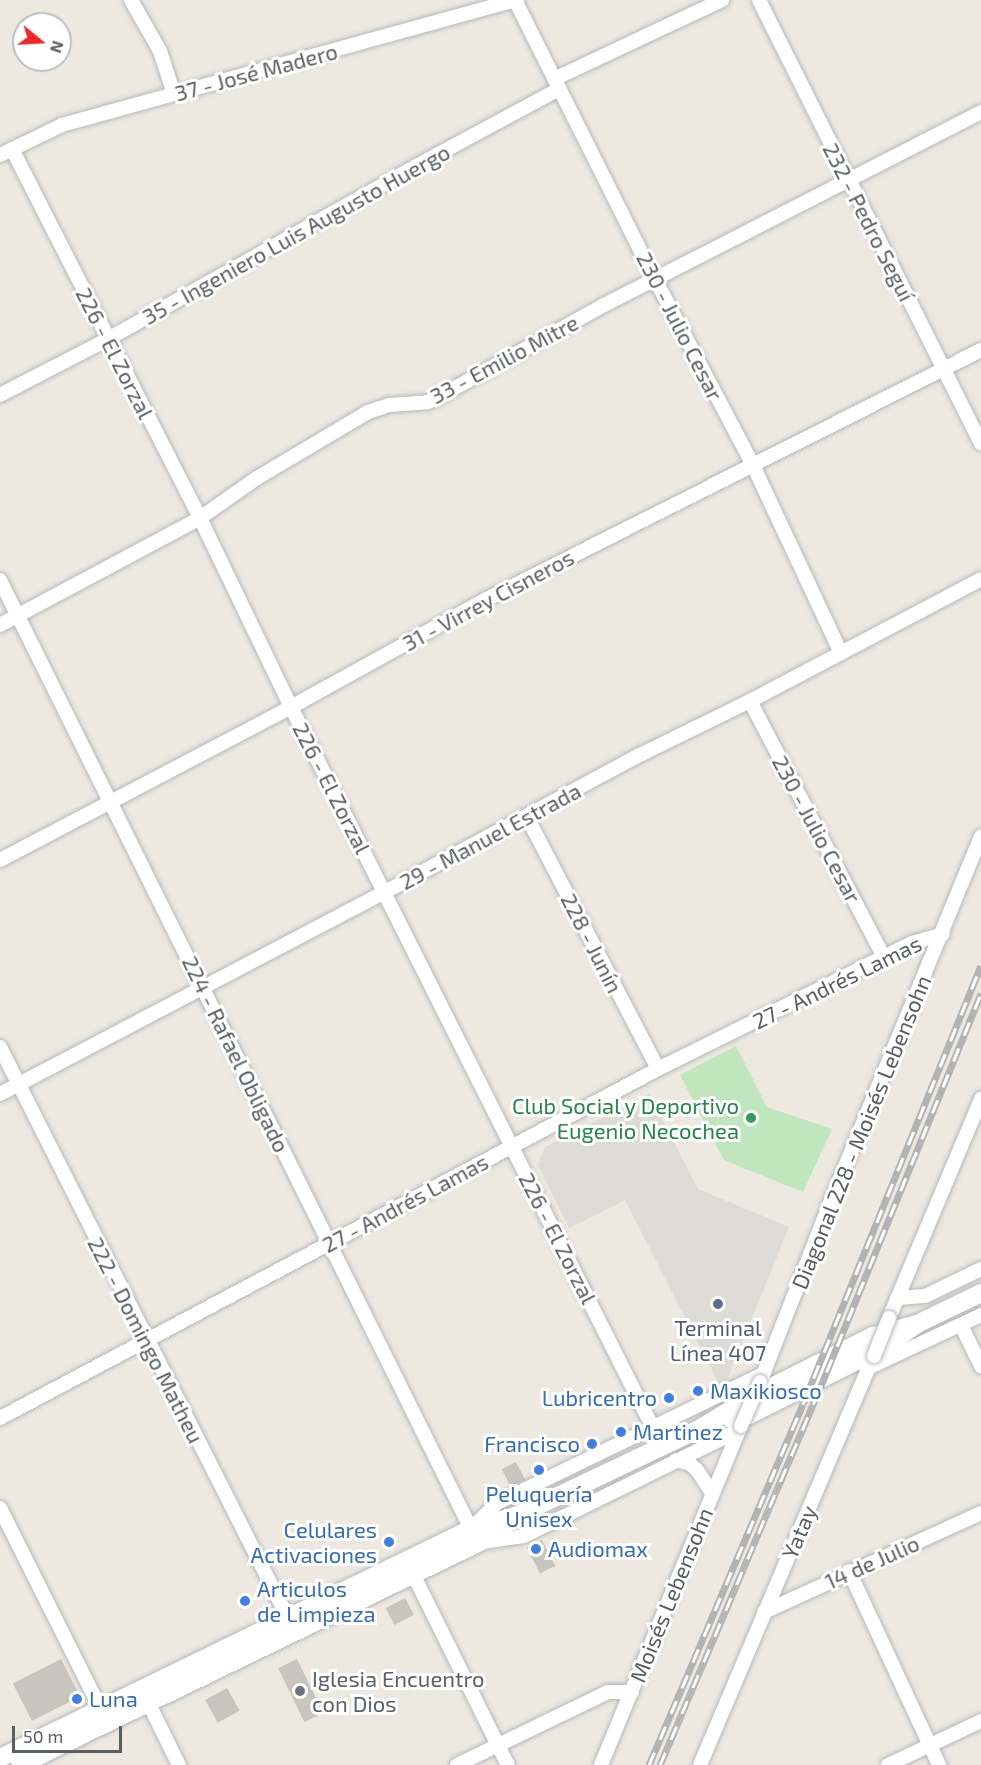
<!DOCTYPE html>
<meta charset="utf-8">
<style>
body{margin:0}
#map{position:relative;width:981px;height:1765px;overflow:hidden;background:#ede9e1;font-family:"Exo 2",sans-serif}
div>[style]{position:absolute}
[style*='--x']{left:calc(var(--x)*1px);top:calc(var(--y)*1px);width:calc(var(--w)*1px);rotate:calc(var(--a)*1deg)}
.industrial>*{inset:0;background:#dddbd5}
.green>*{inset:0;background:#bfe6bc}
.building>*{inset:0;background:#c8c4be;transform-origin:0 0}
.roads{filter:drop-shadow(0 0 2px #b4b8bc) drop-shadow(0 0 2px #b4b8bc)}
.minor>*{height:14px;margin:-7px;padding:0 7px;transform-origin:7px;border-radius:7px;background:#fff}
.secondary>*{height:18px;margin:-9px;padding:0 9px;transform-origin:9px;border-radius:9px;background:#fff}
.rail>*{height:7px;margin-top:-3.5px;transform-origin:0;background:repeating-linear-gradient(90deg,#fff 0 14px,#b2b3b3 0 28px);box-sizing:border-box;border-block:2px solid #b2b3b3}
.bridges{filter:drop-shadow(0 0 2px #b4b8bc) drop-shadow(0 0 2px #b4b8bc)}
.minor-bridge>*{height:14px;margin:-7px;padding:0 7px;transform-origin:7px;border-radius:7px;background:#fff}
.dots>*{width:16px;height:16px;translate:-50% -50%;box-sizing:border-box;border:3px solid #fff;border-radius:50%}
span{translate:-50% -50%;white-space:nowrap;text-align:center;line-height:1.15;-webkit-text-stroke:6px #fff;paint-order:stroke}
.street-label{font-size:22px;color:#595e62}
.leisure-label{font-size:22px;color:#27864d}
.right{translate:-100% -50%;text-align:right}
.service-label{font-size:22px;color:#4e5e75}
.shop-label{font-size:22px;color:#366cbe}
.left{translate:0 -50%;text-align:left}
.worship-label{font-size:22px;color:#5b616d}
.north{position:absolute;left:12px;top:12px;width:60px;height:60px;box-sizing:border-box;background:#fff;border:2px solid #bdbfc0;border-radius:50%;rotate:108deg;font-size:16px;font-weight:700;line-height:24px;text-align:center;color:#595e62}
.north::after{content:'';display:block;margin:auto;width:21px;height:27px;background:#ed2727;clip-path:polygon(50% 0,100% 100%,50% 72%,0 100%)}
.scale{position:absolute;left:12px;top:1726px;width:110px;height:27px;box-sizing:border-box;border:3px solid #595e62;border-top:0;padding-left:8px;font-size:18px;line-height:21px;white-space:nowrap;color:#595e62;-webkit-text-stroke:4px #fff;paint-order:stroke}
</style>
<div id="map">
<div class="industrial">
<i style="clip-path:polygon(649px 1094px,698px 1189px,789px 1227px,727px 1380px,719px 1384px,625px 1200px,569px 1228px,538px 1165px,545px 1147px)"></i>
</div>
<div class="green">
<i style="clip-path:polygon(736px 1046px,767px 1107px,832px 1129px,803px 1192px,724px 1160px,680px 1075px)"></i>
</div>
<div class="building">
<i style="left:516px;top:1462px;width:20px;height:16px;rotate:63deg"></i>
<i style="left:542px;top:1540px;width:29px;height:17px;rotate:63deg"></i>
<i style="left:405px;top:1598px;width:19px;height:22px;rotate:62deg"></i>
<i style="left:61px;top:1659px;width:42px;height:54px;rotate:63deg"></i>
<i style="left:297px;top:1659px;width:60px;height:21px;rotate:64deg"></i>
<i style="left:227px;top:1688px;width:26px;height:25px;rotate:61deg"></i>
</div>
<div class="roads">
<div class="minor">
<i style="--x:131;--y:0;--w:59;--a:60.4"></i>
<i style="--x:160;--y:51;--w:45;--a:72"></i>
<i style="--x:515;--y:0;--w:314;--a:63.4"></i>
<i style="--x:656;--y:281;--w:206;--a:62.2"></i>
<i style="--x:752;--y:463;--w:210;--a:64.9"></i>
<i style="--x:759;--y:0;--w:496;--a:63.4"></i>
<i style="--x:554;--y:79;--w:186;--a:-25.2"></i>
<i style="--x:12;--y:149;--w:414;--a:63"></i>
<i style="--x:200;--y:518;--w:210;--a:64.3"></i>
<i style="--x:291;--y:707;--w:805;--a:63.34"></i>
<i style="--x:0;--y:155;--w:69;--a:-25.8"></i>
<i style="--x:62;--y:125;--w:472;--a:-15.4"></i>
<i style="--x:0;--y:395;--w:122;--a:-27.4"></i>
<i style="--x:108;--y:339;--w:353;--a:-29.3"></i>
<i style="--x:416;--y:166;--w:162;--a:-28.3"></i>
<i style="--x:0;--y:580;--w:1059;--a:63.6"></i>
<i style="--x:471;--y:1529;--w:37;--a:-45"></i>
<i style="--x:497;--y:1503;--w:296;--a:-25.9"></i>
<i style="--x:0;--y:625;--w:227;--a:-28.1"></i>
<i style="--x:200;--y:518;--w:70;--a:-35.1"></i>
<i style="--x:257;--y:478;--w:129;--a:-30.7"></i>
<i style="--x:368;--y:412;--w:22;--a:-18"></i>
<i style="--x:389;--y:405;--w:39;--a:-4"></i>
<i style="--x:428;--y:402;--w:10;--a:-24"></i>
<i style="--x:437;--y:398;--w:191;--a:-29.1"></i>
<i style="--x:604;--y:305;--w:424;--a:-27.1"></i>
<i style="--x:750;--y:701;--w:289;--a:62.4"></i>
<i style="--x:527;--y:817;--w:284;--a:62.5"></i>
<i style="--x:0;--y:860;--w:329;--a:-27.7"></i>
<i style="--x:291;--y:707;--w:224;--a:-28.9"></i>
<i style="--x:487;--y:599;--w:553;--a:-26.75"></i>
<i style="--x:0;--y:1047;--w:648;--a:63.24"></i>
<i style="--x:0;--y:1094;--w:435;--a:-27.7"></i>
<i style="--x:385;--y:892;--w:287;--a:-28.3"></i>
<i style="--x:638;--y:756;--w:125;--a:-26.2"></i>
<i style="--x:750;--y:701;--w:261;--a:-27.8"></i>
<i style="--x:897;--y:1298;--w:28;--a:-4"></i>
<i style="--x:925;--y:1296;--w:62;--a:-25.7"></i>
<i style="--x:889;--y:1318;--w:238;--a:-67.2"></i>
<i style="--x:961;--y:1325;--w:46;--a:64"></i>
<i style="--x:868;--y:1368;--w:125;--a:-25.1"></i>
<i style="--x:761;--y:1380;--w:195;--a:-68.7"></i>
<i style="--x:832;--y:1198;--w:391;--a:-67.6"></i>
<i style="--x:0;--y:1418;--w:745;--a:-27.94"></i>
<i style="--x:658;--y:1069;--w:284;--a:-26.4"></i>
<i style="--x:912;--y:943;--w:32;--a:-16"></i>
<i style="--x:676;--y:1460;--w:15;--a:16"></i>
<i style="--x:690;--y:1464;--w:9;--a:41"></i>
<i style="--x:697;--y:1470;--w:27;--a:57"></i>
<i style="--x:0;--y:1508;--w:233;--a:63.4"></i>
<i style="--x:482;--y:1542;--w:42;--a:-8.1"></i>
<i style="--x:524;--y:1536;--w:240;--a:-26.2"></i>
<i style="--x:849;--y:1571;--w:214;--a:65.1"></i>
<i style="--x:413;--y:1574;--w:213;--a:63.6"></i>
<i style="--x:764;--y:1612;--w:239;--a:-24.5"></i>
<i style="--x:144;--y:1694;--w:79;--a:63.8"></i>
<i style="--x:457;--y:1765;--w:168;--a:-25.8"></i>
<i style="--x:608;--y:1692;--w:24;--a:0"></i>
<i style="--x:601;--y:1765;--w:367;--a:-67.6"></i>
<i style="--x:700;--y:1765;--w:444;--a:-67"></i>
<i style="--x:888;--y:1765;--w:103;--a:-25.3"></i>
</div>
<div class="secondary">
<i style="--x:732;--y:1420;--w:18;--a:-16"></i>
<i style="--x:749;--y:1415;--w:151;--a:-26.7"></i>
<i style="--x:884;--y:1347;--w:40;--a:-34.9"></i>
<i style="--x:917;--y:1324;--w:71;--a:-25.8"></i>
<i style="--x:0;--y:1758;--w:524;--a:-25.93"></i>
<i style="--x:471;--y:1529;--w:49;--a:-16.6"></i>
<i style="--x:518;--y:1515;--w:203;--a:-25.4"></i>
<i style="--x:701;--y:1428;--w:57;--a:-31.5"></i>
<i style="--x:750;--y:1398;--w:138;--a:-26.8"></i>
<i style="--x:873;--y:1336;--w:46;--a:-15.3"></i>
<i style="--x:20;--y:1765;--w:511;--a:-25.86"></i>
<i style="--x:480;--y:1542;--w:33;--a:-35"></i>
</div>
</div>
<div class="rail">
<i style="--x:649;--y:1765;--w:392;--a:-66.9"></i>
<i style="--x:803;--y:1404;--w:473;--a:-67.9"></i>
<i style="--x:660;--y:1765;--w:399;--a:-67"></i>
<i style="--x:816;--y:1398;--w:437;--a:-67.8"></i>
</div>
<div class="bridges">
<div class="minor-bridge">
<i style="--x:874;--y:1356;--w:41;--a:-68.5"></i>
<i style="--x:741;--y:1426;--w:48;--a:-66.6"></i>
</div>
</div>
<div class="dots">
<i style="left:751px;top:1118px;background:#2e9e5b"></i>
<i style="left:718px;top:1304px;background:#5c6f8a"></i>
<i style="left:698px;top:1391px;background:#3f7fe0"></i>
<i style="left:669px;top:1398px;background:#3f7fe0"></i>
<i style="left:621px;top:1432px;background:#3f7fe0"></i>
<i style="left:592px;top:1444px;background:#3f7fe0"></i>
<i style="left:539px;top:1470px;background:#3f7fe0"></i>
<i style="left:389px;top:1542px;background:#3f7fe0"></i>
<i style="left:536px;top:1549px;background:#3f7fe0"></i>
<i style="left:245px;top:1601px;background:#3f7fe0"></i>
<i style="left:300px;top:1691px;background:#6b7280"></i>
<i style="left:77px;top:1699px;background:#3f7fe0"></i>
</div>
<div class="street-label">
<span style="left:256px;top:72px;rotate:-15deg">37 - José Madero</span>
<span style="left:869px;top:222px;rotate:63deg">232 - Pedro Seguí</span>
<span style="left:296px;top:234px;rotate:-29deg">35 - Ingeniero Luis Augusto Huergo</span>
<span style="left:680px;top:326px;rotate:63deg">230 - Julio Cesar</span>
<span style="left:115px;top:353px;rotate:63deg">226 - El Zorzal</span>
<span style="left:504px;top:359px;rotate:-28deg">33 - Emilio Mitre</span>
<span style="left:488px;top:600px;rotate:-28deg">31 - Virrey Cisneros</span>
<span style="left:332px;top:788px;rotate:63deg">226 - El Zorzal</span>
<span style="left:817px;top:829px;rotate:62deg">230 - Julio Cesar</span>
<span style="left:490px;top:836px;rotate:-28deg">29 - Manuel Estrada</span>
<span style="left:592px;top:943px;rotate:63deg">228 - Junín</span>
<span style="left:837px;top:982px;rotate:-26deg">27 - Andrés Lamas</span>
<span style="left:236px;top:1054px;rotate:64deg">224 - Rafael Obligado</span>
<span style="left:861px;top:1132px;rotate:-68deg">Diagonal 228 - Moisés Lebensohn</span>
<span style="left:405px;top:1203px;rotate:-28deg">27 - Andrés Lamas</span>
<span style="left:558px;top:1238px;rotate:63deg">226 - El Zorzal</span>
<span style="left:146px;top:1340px;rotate:63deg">222 - Domingo Matheu</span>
<span style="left:799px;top:1532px;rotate:-67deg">Yatay</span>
<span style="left:872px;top:1562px;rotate:-24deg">14 de Julio</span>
<span style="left:671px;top:1595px;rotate:-68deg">Moisés Lebensohn</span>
</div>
<div class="leisure-label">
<span class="right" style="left:739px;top:1118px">Club Social y Deportivo<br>Eugenio Necochea</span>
</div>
<div class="service-label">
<span style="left:718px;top:1340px">Terminal<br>Línea 407</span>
</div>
<div class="shop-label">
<span class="left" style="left:710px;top:1391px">Maxikiosco</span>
<span class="right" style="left:657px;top:1398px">Lubricentro</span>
<span class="left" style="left:633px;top:1432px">Martinez</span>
<span class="right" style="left:580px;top:1444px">Francisco</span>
<span style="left:539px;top:1506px">Peluquería<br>Unisex</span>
<span class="right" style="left:377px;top:1542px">Celulares<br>Activaciones</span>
<span class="left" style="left:548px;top:1549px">Audiomax</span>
<span class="left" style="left:257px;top:1601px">Articulos<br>de Limpieza</span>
<span class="left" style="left:89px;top:1699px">Luna</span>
</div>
<div class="worship-label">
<span class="left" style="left:312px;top:1691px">Iglesia Encuentro<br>con Dios</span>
</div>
<div class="north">N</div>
<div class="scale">50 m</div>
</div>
